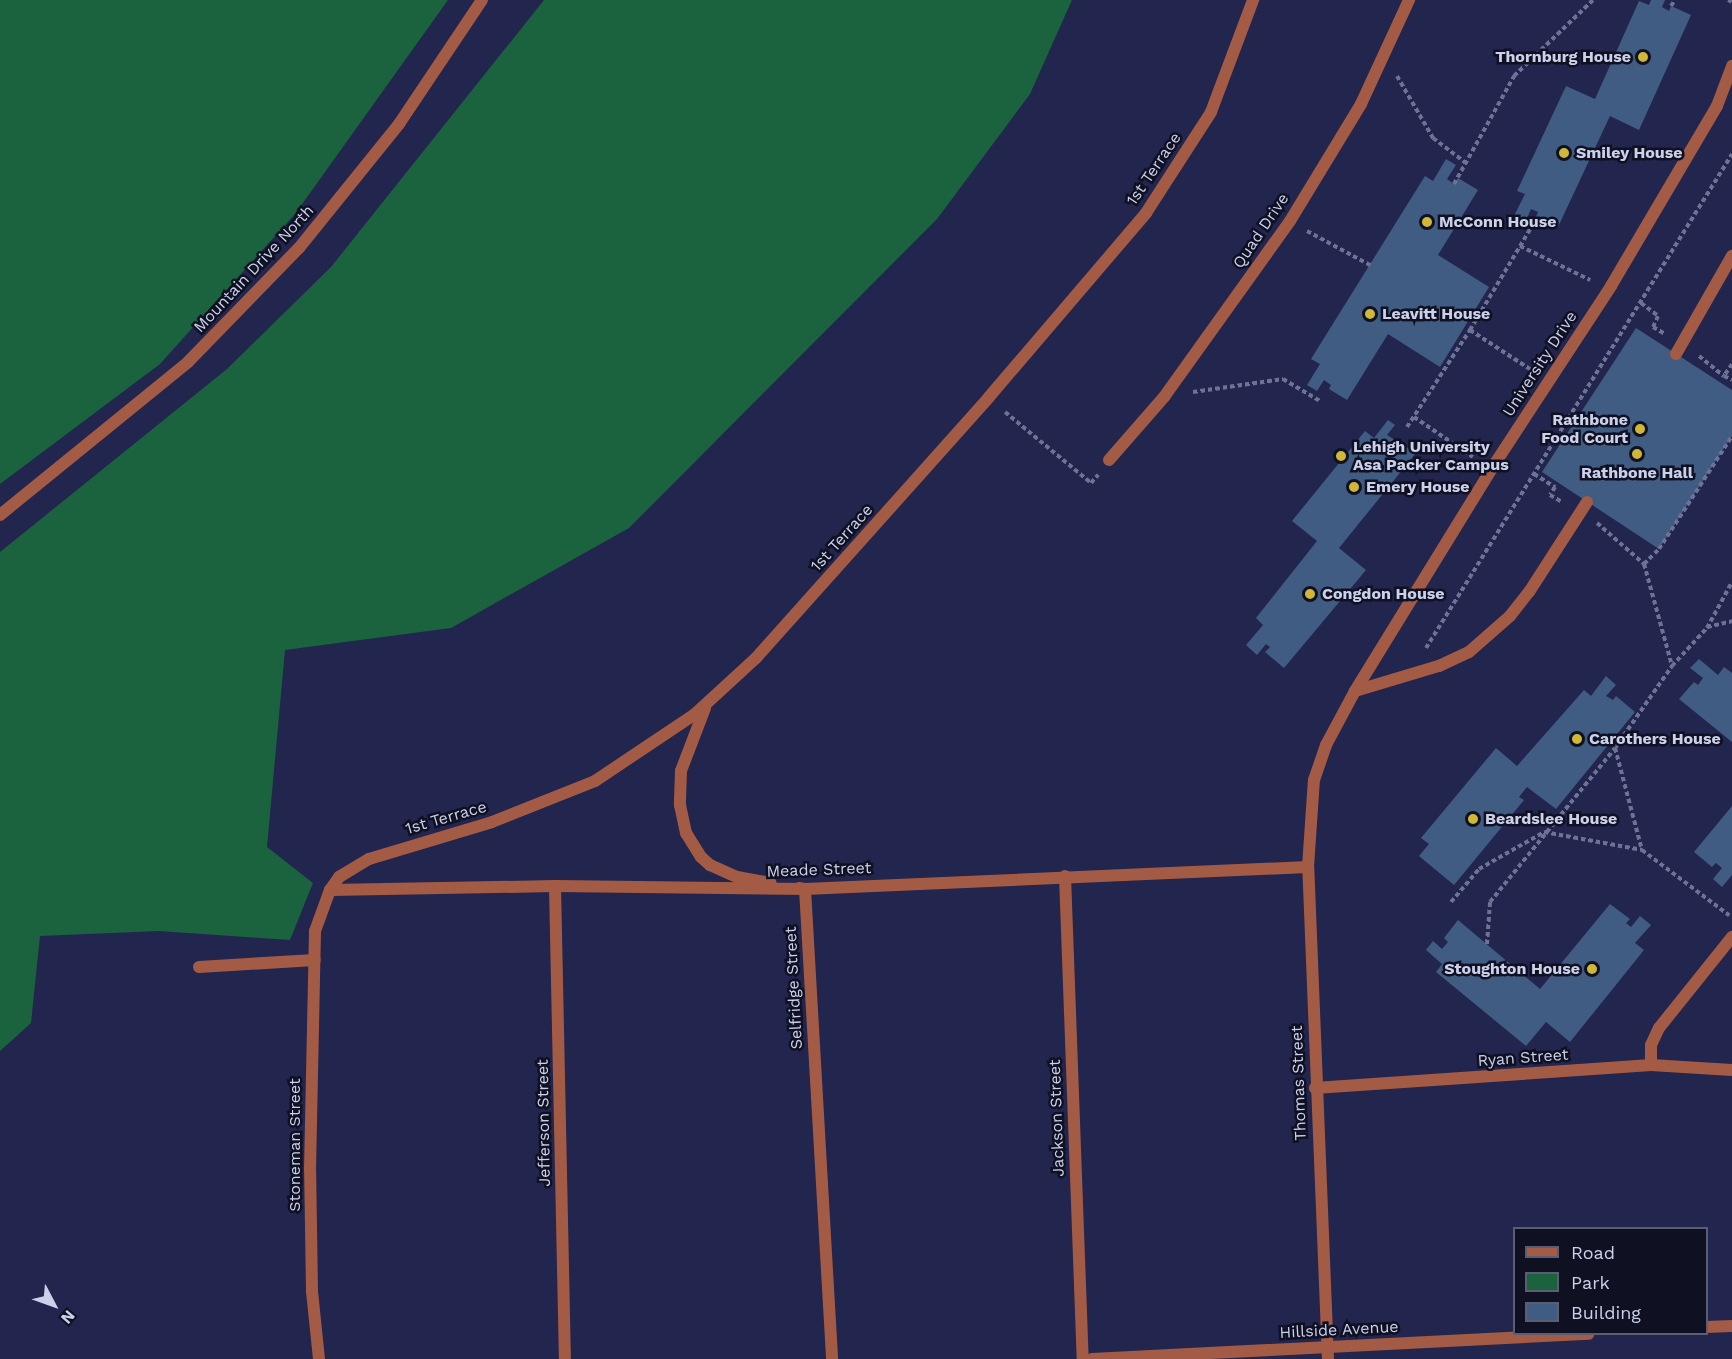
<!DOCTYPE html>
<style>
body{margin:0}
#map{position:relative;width:1732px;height:1359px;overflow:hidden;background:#22254d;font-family:"Work Sans",sans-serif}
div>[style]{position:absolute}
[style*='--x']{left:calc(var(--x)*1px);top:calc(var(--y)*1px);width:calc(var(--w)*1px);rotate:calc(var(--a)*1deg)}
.green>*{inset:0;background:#1b623f}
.building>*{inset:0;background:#415c83}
.path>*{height:4px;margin-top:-2px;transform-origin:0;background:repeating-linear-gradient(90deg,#6e7294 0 4.5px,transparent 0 7.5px)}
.service>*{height:12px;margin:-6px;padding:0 6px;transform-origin:6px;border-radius:6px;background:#a35b45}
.minor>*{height:12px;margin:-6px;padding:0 6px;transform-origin:6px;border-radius:6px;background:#a35b45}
.tertiary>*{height:12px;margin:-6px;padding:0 6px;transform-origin:6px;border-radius:6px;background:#a35b45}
.dots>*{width:16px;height:16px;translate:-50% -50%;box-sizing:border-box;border:3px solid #0f1123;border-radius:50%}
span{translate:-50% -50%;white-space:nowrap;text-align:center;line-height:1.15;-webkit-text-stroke:5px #0f1123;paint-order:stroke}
.poi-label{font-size:16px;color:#ccd1eb;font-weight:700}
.right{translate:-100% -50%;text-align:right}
.left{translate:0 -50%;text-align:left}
.street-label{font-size:16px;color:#ccd1eb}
.legend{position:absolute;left:1513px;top:1227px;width:195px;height:108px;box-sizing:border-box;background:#0f1123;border:2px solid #5b5e73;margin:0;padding:8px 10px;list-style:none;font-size:18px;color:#ccd1eb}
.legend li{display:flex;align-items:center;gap:12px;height:30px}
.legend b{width:30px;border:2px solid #5b5e73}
.north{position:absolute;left:24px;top:1275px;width:60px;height:60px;-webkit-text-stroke:4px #0f1123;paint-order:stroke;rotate:131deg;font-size:16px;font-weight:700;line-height:24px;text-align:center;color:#ccd1eb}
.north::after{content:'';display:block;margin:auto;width:21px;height:27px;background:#ccd1eb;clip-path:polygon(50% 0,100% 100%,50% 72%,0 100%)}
</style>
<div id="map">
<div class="green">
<i style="clip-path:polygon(0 0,448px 0,295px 214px,160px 364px,0 484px)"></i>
<i style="clip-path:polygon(544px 0,1072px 0,1030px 94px,937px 219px,629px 528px,451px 628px,285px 650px,267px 847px,313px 883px,290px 940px,159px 931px,40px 936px,31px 1023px,0 1051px,0 552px,227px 369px,331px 267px)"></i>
</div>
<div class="building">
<i style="clip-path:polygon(1651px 0,1665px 0,1662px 7px,1669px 11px,1671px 6px,1691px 15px,1639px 130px,1610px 116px,1558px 227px,1536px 217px,1538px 212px,1531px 209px,1525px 223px,1513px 218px,1525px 194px,1517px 191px,1566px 86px,1595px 99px,1639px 1px,1649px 5px)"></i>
<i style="clip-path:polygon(1446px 159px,1456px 165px,1447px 179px,1454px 184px,1458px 178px,1478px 190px,1438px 255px,1489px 287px,1440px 367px,1388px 334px,1347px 400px,1329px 389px,1331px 385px,1324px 380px,1317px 391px,1307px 385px,1320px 364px,1311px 359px,1425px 176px,1433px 181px)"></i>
<i style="clip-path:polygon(1636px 328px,1732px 390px,1732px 436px,1659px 549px,1542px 472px)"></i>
<i style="clip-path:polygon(1388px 420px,1395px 425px,1387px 435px,1416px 453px,1339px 548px,1366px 570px,1284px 668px,1265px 652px,1270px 647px,1266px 644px,1257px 655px,1246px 645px,1263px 625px,1256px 618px,1317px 541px,1292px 521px,1365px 431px,1374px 438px)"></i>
<i style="clip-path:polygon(1699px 659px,1718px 675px,1724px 667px,1732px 673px,1732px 742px,1679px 699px,1694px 682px,1698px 685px,1703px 678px,1690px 668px)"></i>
<i style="clip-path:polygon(1606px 676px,1616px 685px,1606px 696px,1613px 700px,1616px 696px,1635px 712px,1556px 809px,1527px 787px,1519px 797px,1524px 800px,1454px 885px,1419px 856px,1429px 844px,1421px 838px,1496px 748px,1517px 766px,1584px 690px,1591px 696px)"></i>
<i style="clip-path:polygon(1732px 806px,1732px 875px,1722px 887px,1713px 879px,1722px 868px,1716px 863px,1712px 867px,1694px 852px)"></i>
<i style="clip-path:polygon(1610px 904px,1630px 919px,1626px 923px,1631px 927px,1640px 916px,1651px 925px,1635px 943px,1644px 950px,1570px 1042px,1546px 1022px,1526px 1046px,1436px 972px,1442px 964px,1426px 950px,1433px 941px,1442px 949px,1448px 942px,1444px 938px,1458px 920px,1540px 989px)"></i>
</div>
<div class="path">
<i style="--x:1728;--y:0;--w:4;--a:27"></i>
<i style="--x:1671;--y:6;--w:7;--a:-56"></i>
<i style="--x:1397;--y:76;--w:72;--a:59.9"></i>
<i style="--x:1433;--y:138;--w:41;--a:37.1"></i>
<i style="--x:1454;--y:184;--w:124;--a:-60.9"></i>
<i style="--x:1514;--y:76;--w:110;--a:-43.9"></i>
<i style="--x:1307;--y:231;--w:72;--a:28.4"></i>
<i style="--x:1520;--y:246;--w:78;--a:25.9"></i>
<i style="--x:1641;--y:303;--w:21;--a:37"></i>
<i style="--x:1658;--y:316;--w:12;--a:114"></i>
<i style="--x:1653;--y:327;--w:14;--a:30"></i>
<i style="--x:1470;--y:330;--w:75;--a:33.1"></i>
<i style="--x:1699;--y:356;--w:32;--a:39"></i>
<i style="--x:1732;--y:364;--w:14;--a:124"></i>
<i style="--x:1724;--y:376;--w:9;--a:27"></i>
<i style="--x:1193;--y:392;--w:91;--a:-8.2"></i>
<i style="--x:1283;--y:379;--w:43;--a:30.7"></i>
<i style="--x:1005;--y:412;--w:112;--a:39.5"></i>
<i style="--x:1091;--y:483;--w:11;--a:-49"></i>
<i style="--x:1414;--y:417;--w:71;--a:34.1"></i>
<i style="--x:1407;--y:427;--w:116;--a:-57"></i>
<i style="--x:1470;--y:330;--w:121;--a:-59.2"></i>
<i style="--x:1534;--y:474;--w:25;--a:32"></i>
<i style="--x:1555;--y:487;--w:9;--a:122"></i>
<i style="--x:1550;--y:495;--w:14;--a:30"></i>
<i style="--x:1597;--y:523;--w:62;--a:41.1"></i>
<i style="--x:1644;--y:564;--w:106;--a:74.6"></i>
<i style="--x:1644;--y:564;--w:21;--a:-45"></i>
<i style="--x:1659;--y:549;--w:135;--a:-57.1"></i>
<i style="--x:1707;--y:627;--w:26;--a:-13"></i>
<i style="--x:1426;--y:648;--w:581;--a:-58.22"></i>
<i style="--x:1615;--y:748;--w:106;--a:75.2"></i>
<i style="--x:1451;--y:902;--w:43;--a:-49.7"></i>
<i style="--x:1479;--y:869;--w:75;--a:-29.6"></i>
<i style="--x:1544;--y:832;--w:100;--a:10.4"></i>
<i style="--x:1642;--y:850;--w:109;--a:36.8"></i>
<i style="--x:1487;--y:944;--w:42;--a:-85.9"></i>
<i style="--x:1490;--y:902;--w:198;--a:-50.9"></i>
<i style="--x:1615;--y:748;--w:100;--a:-55.2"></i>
<i style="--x:1672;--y:666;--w:52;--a:-47.4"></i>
<i style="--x:1707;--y:628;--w:52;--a:-61.5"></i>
</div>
<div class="service">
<i style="--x:1676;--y:354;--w:113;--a:-60.3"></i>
<i style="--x:1355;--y:691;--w:88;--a:-16.6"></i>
<i style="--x:1439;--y:666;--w:33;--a:-25"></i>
<i style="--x:1469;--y:652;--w:55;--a:-41.3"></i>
<i style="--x:1510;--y:616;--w:31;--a:-52"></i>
<i style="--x:1529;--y:592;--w:107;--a:-57.2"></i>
<i style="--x:1065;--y:876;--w:483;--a:87.9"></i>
<i style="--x:555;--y:886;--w:473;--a:88.8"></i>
<i style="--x:199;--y:967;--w:116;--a:-3.5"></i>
<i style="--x:1651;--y:1065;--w:20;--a:-90"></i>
<i style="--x:1651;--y:1045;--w:19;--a:-65"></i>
<i style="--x:1659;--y:1028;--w:117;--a:-51.3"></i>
<i style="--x:1315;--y:1088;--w:337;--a:-3.9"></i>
<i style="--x:1651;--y:1065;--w:81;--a:3.5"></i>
</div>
<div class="minor">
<i style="--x:1109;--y:460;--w:84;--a:-48.9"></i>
<i style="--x:1164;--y:397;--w:216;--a:-54.4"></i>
<i style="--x:1290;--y:221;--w:137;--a:-58.7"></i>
<i style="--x:1361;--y:104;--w:115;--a:-65.2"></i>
<i style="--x:705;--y:708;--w:67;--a:110.9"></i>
<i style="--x:681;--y:771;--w:34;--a:92"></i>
<i style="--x:680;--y:805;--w:29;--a:78"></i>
<i style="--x:686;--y:833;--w:28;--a:58"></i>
<i style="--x:701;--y:857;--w:12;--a:42"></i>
<i style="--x:710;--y:865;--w:30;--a:24"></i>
<i style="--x:737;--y:877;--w:34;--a:10"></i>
<i style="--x:799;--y:888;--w:6;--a:9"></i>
<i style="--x:805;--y:889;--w:471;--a:86.7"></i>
<i style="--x:330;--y:890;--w:225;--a:-1"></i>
<i style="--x:555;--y:886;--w:250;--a:0.7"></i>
<i style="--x:805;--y:889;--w:503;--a:-2.5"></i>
<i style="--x:1706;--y:1327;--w:26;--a:-2"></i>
<i style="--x:319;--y:1359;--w:68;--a:-95.9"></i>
<i style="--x:312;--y:1291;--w:121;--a:-90.9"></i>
<i style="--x:310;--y:1170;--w:239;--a:-88.8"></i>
<i style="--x:315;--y:931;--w:44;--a:-69.9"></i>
<i style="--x:330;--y:890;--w:16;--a:-55"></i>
<i style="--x:339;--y:877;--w:35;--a:-31"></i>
<i style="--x:369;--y:859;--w:128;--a:-16.7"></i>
<i style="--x:492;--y:822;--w:111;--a:-21.7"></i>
<i style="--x:595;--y:781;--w:120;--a:-33.8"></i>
<i style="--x:695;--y:714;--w:83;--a:-42.6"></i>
<i style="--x:756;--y:658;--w:350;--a:-48.2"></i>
<i style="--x:989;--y:397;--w:242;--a:-49.5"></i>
<i style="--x:1146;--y:213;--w:120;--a:-57.2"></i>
<i style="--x:1211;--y:112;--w:120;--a:-69.4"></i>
<i style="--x:1092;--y:1359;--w:497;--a:-2.9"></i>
<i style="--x:1328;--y:1359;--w:492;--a:-92.3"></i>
<i style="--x:1308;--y:867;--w:87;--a:-86.1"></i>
<i style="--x:1314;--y:780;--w:37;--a:-71"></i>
<i style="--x:1326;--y:745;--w:61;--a:-61.8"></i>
<i style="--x:1355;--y:691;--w:265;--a:-58.4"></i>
<i style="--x:1494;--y:465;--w:214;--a:-56.8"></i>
<i style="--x:1611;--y:286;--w:209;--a:-59.5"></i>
<i style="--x:1717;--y:106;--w:43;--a:-69.4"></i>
</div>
<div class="tertiary">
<i style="--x:0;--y:515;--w:242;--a:-39.1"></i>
<i style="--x:188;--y:362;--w:159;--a:-45.8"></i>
<i style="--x:299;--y:248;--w:159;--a:-51.1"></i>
<i style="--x:399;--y:124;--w:149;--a:-56.2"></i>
</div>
<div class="dots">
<i style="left:1643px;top:57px;background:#d1b736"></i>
<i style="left:1564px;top:153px;background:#d1b736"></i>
<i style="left:1427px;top:222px;background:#d1b736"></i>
<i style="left:1370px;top:314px;background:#d1b736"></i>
<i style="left:1640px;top:429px;background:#d1b736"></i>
<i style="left:1637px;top:454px;background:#d1b736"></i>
<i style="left:1341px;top:456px;background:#d1b736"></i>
<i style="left:1354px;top:487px;background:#d1b736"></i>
<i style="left:1310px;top:594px;background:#d1b736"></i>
<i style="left:1577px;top:739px;background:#d1b736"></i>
<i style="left:1473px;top:819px;background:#d1b736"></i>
<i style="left:1592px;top:969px;background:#d1b736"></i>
</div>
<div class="poi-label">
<span class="right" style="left:1631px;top:57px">Thornburg House</span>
<span class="left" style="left:1576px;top:153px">Smiley House</span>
<span class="left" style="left:1439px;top:222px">McConn House</span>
<span class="left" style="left:1382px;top:314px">Leavitt House</span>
<span class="right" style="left:1628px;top:429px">Rathbone<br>Food Court</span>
<span class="left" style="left:1353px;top:456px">Lehigh University<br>Asa Packer Campus</span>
<span style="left:1637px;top:473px">Rathbone Hall</span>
<span class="left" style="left:1366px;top:487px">Emery House</span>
<span class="left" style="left:1322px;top:594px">Congdon House</span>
<span class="left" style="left:1589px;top:739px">Carothers House</span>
<span class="left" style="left:1485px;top:819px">Beardslee House</span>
<span class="right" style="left:1580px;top:969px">Stoughton House</span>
</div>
<div class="street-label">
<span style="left:1154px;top:169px;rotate:-56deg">1st Terrace</span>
<span style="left:1261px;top:231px;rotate:-56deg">Quad Drive</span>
<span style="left:254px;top:269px;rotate:-47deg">Mountain Drive North</span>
<span style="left:1540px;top:364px;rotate:-57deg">University Drive</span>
<span style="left:842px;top:538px;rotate:-48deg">1st Terrace</span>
<span style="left:446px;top:818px;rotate:-16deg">1st Terrace</span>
<span style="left:819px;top:870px;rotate:-2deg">Meade Street</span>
<span style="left:794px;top:988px;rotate:-93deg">Selfridge Street</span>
<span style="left:1523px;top:1058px;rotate:-4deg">Ryan Street</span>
<span style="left:1299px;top:1083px;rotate:-92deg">Thomas Street</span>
<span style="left:1057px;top:1118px;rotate:-92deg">Jackson Street</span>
<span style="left:544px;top:1123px;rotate:-91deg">Jefferson Street</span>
<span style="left:295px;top:1145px;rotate:-90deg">Stoneman Street</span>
<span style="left:1339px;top:1330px;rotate:-3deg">Hillside Avenue</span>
</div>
<ul class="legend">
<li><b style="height:8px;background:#a35b45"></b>Road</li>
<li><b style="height:16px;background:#1b623f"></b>Park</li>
<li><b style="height:16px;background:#415c83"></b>Building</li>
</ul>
<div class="north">N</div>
</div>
